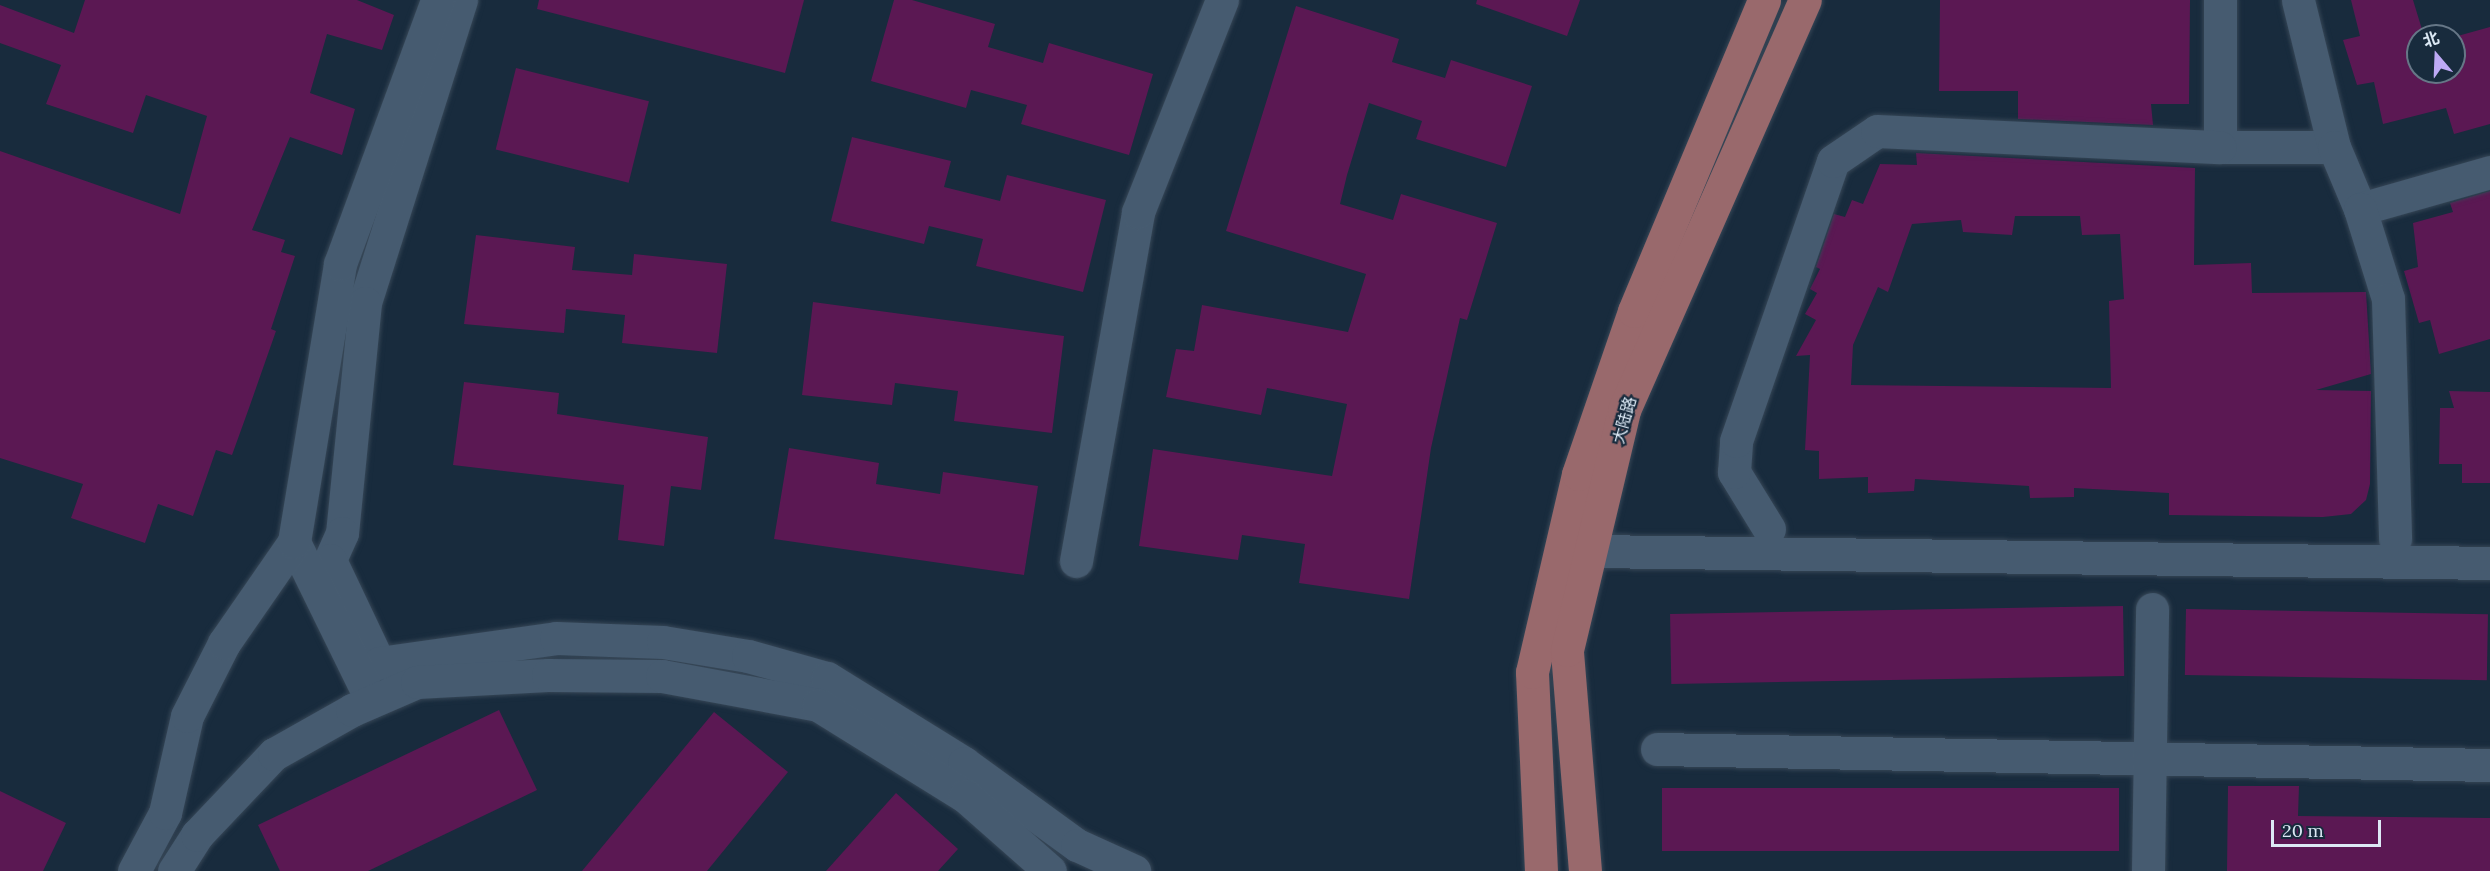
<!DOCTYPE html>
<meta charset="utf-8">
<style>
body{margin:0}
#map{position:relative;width:2490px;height:871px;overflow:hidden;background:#182b3d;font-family:Lora,"Noto Sans SC",serif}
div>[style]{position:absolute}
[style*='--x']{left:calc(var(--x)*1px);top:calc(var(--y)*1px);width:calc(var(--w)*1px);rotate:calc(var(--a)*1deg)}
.building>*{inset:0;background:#5b1853;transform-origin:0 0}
.roads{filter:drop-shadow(0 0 2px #364656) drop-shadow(0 0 2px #364656)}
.minor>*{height:33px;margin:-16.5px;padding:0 16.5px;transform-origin:16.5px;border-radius:16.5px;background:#465b70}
.major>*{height:33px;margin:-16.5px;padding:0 16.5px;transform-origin:16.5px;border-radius:16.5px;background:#99696c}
span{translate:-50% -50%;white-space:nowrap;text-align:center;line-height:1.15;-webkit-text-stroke:4.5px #182b3d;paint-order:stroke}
.street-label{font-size:16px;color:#dce9f5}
.north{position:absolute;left:2406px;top:24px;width:60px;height:60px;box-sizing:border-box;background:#182b3d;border:2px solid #667787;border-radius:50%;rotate:341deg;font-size:16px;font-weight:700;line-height:24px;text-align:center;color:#dce9f5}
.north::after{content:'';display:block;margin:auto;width:21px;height:27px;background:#bda9f5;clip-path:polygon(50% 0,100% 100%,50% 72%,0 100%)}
.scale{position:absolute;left:2271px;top:820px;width:110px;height:27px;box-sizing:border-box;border:3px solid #dce9f5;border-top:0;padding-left:8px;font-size:18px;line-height:21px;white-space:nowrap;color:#dce9f5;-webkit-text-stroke:4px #182b3d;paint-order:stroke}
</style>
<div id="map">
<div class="building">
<i style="clip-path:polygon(85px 0,357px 0,394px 15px,382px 50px,327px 34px,310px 93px,355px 109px,342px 155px,290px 137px,252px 230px,285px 240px,281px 252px,295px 256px,271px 329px,276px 331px,249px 408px,232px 455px,216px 450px,193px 516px,158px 504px,145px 543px,71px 518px,83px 484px,0 458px,0 151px,180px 214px,207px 116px,146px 95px,133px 133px,46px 104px,61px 65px,0 43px,0 5px,74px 33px)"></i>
<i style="clip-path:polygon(539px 0,804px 0,785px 73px,537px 9px)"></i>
<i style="clip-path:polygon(894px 0,912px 0,995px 24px,988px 47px,1043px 63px,1049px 43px,1153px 74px,1129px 155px,1021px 124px,1027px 105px,971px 90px,966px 108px,871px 81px)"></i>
<i style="clip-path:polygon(1477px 0,1580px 0,1567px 36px,1476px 4px)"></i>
<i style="clip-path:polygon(1940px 0,2190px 0,2189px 104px,2151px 104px,2153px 125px,2018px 119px,2018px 91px,1939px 91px)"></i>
<i style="clip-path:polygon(2351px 0,2413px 0,2424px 36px,2418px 36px,2418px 72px,2454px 72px,2454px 37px,2490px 27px,2490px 124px,2454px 134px,2446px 108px,2383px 124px,2374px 82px,2357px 85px,2343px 40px,2360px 36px)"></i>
<i style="clip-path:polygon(1296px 6px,1399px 39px,1392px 62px,1445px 78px,1451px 60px,1532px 86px,1506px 167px,1416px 139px,1422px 121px,1369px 103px,1347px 175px,1340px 204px,1393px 220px,1401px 194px,1497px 223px,1467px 320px,1460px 318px,1431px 448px,1409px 599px,1299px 583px,1305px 544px,1242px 535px,1238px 560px,1139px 546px,1153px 449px,1332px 476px,1347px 404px,1267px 388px,1261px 415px,1166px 397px,1176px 349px,1194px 351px,1202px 305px,1348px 332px,1366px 274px,1226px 231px)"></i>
<i style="left:516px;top:68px;width:137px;height:84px;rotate:14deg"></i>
<i style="clip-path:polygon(852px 137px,951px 161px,944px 187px,1000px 201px,1007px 175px,1106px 200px,1083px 292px,976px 266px,983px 239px,929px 226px,924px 244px,831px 221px)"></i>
<i style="clip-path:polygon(evenodd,1916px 153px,2195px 168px,2194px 265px,2251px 263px,2252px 293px,2366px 292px,2371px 374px,2316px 390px,2371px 391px,2370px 484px,2366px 500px,2351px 514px,2323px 517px,2169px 515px,2169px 493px,2074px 488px,2074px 497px,2030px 498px,2029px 486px,1915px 479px,1914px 491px,1868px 493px,1868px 477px,1819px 479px,1819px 451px,1805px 450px,1810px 355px,1796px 356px,1816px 320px,1805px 314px,1817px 293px,1810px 289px,1820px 269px,1816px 267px,1834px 214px,1845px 217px,1852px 200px,1863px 204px,1880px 164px,1917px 165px,1916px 153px,2015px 216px,2080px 216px,2082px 235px,2120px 234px,2124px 299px,2109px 301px,2111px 388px,1851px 385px,1853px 345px,1878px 287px,1888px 292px,1912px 224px,1961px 220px,1963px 232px,2012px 235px,2015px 216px)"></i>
<i style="clip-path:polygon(2490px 191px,2490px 339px,2439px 354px,2430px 320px,2419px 323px,2404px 271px,2418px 267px,2413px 223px,2453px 212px,2450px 203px)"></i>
<i style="clip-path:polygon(476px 235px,575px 247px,572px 270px,632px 275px,634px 254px,727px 264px,717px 353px,622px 343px,625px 315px,566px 309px,564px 333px,464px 324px)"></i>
<i style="clip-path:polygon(813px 302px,1064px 336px,1052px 433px,954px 421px,958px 391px,895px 383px,892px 405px,802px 395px)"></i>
<i style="clip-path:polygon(464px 382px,559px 393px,557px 414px,708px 437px,701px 490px,671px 486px,664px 546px,618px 540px,624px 485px,453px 465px)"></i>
<i style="clip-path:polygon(2449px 391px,2490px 392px,2490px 483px,2462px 483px,2462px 464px,2439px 464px,2440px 408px,2454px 408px)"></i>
<i style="clip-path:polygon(789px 448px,879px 463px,876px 484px,940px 494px,943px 472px,1038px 486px,1024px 575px,774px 539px)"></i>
<i style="left:2123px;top:606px;width:70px;height:453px;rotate:89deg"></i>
<i style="left:2186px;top:609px;width:302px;height:66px;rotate:1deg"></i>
<i style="clip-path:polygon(499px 710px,537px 790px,368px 871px,280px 871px,258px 825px)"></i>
<i style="clip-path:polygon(714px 712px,788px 772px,707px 871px,582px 871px)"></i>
<i style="clip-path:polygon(2228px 786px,2299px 786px,2298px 816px,2490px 818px,2490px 871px,2227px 871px)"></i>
<i style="left:1662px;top:788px;width:457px;height:63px"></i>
<i style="clip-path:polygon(0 791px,66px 823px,43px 871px,0 871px)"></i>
<i style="clip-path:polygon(896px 793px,958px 849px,938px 871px,826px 871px)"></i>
</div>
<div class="roads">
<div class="minor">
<i style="--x:461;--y:0;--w:318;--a:107.6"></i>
<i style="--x:365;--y:303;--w:231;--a:95.7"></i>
<i style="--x:342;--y:533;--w:30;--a:114"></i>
<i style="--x:330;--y:560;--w:114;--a:64.6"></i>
<i style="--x:379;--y:663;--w:179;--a:-8"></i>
<i style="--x:556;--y:638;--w:107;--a:2.1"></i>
<i style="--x:663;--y:642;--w:86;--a:9.4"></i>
<i style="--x:748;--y:656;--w:82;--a:15.6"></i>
<i style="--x:827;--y:678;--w:161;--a:31.8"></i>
<i style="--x:964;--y:763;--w:140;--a:36"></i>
<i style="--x:1077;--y:845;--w:63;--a:24.5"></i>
<i style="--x:2220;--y:0;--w:147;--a:90"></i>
<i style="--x:2220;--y:147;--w:114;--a:0"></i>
<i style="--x:2334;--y:147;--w:151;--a:-103.8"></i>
<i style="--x:2334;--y:147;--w:67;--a:67.2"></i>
<i style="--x:2360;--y:209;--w:135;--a:-15.9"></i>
<i style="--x:2360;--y:209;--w:94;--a:72.7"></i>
<i style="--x:2388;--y:299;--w:240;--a:88.3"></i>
<i style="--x:1769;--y:529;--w:67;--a:-121.6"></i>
<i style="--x:1734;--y:472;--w:31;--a:-86"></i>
<i style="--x:1736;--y:441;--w:296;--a:-70.9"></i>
<i style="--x:1833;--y:161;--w:53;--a:-34.3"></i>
<i style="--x:1877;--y:131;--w:343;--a:2.7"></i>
<i style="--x:294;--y:542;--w:177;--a:63.9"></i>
<i style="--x:1591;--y:551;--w:899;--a:0.76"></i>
<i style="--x:1076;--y:561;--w:354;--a:-79.9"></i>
<i style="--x:1138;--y:212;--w:228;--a:-68.4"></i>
<i style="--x:1657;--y:749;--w:833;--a:1.1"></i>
<i style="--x:134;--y:871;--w:66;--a:-61.9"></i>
<i style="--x:165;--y:813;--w:99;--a:-77.2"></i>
<i style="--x:187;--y:716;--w:82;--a:-63.1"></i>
<i style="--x:224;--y:643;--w:123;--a:-55.3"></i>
<i style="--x:294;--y:542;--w:282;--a:-80.6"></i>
<i style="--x:340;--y:264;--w:281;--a:-69.8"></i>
<i style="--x:174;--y:871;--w:43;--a:-57.4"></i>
<i style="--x:197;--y:835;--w:112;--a:-46.5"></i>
<i style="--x:274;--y:754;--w:90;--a:-29.4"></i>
<i style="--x:352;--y:710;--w:71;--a:-23.3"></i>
<i style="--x:417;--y:682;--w:131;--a:-3.1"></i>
<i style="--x:548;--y:675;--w:114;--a:0.5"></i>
<i style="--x:662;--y:676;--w:159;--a:10.5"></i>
<i style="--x:818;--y:705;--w:173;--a:31.8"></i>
<i style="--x:965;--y:796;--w:113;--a:41.4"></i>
<i style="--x:2148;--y:871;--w:262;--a:-89.1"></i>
</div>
<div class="major">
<i style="--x:1541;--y:871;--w:199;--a:-92.6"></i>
<i style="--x:1532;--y:672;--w:203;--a:-76.9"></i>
<i style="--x:1578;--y:474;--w:172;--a:-71"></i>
<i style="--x:1634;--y:311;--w:337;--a:-67.3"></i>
<i style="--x:1585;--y:871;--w:222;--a:-94.7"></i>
<i style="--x:1567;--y:650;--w:247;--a:-76.6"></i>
<i style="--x:1624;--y:410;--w:448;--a:-66.2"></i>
</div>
</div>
<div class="street-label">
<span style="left:1624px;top:420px;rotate:-74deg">大陆路</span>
</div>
<div class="north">北</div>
<div class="scale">20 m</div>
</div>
